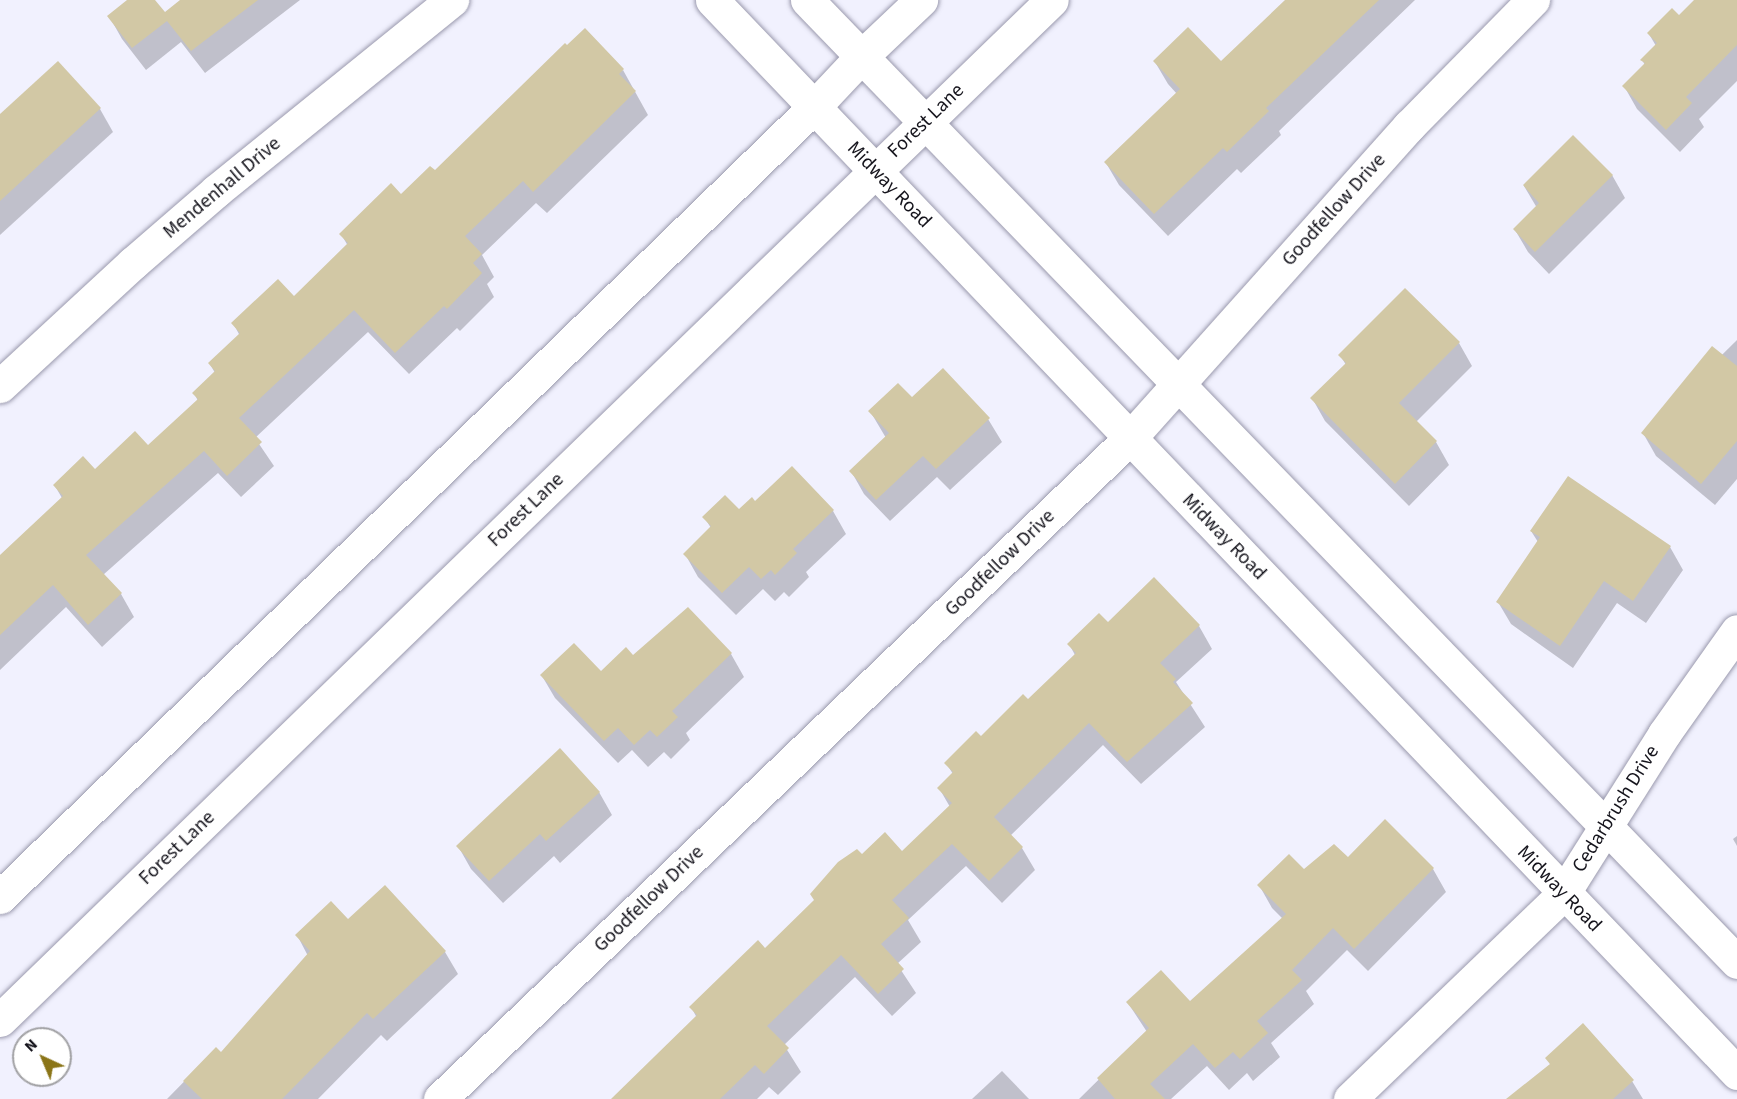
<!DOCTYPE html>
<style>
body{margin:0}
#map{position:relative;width:1737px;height:1099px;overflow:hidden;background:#f1f1fe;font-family:"Source Sans 3",sans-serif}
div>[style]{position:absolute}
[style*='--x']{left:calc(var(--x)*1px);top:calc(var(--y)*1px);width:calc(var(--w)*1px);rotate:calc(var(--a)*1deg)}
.shadow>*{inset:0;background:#0003}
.building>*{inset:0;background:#d2c8a5}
.roads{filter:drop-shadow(0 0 2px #9a99ad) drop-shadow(0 0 2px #9a99ad)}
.minor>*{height:33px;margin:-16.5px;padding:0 16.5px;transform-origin:16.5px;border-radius:16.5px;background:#fff}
.secondary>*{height:33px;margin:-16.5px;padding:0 16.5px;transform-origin:16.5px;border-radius:16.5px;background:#fff}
span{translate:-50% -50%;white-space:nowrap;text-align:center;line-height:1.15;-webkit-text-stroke:4.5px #fff;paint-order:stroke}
.street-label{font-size:20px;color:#15141c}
.north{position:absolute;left:12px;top:1027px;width:60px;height:60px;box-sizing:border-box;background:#fff;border:2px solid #a1a1a4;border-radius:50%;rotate:316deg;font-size:16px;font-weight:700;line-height:24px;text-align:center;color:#15141c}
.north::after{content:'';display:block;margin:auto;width:21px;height:27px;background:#8b7518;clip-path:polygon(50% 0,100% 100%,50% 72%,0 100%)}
</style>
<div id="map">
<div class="shadow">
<i style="clip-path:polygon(130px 0,153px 0,164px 14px,183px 0,300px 0,205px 73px,181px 42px,146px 70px,122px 39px,109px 16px)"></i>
<i style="clip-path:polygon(1287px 0,1415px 0,1279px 131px,1281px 135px,1241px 173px,1237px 169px,1168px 236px,1119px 185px,1106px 163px,1177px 94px,1168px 84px,1155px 62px,1221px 63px)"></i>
<i style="clip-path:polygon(1697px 0,1728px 0,1737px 9px,1737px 81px,1699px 119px,1704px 127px,1680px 152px,1637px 109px,1624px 86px,1645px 65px,1642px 60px,1656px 46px,1649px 34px,1679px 17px)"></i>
<i style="clip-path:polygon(58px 63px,100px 109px,113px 132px,0 235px,0 116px)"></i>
<i style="clip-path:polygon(623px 70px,648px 115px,547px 213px,536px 203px,482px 255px,494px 277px,487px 284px,494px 297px,460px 331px,457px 328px,409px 374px,368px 332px,255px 438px,274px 466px,241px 497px,218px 473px,103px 575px,121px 594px,134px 617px,102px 647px,66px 607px,0 670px,0 557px,62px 498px,55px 486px,148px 447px,198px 401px,194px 393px,215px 373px,210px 364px,240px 336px,233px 323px,293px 298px,348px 246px,341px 234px,435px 172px)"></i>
<i style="clip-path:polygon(1612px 175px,1625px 198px,1549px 274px,1528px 252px,1515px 230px,1537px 208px,1524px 186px)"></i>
<i style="clip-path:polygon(1737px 340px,1737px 479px,1715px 505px,1656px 456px,1643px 433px)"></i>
<i style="clip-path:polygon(1459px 343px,1472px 366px,1416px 422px,1436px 442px,1449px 465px,1409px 506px,1325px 421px,1312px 398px,1346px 365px,1340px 355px)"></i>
<i style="clip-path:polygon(912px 399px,988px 419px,1002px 442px,950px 490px,937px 477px,890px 521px,864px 494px,851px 471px,886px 438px,870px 411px)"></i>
<i style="clip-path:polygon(755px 504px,833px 511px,846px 534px,806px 572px,809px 577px,789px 597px,784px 592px,775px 601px,763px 589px,736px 615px,698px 577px,685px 554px,711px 528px,704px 517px,739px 512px)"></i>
<i style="clip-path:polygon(1531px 531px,1670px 547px,1683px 570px,1646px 623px,1617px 603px,1573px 668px,1511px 624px,1498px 602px,1538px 542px)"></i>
<i style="clip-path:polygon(1154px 580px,1199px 626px,1212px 649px,1176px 682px,1205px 727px,1141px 784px,1103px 745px,1010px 836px,1022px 848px,1035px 870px,1002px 903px,966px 866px,908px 920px,921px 942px,897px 964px,916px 993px,892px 1016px,855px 977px,784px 1045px,801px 1072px,778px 1095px,769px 1087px,757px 1099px,614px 1099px,697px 1018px,691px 1007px,765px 950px,862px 856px,902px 853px,950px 807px,939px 788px,953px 774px,946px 763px,1028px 701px,1075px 655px,1069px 644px,1108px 625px)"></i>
<i style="clip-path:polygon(731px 654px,744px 677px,686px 733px,690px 740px,671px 759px,664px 752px,648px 767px,632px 750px,618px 763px,555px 698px,542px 676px,601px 673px,633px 657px)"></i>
<i style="clip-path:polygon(599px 792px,612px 815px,560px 863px,554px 856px,503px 903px,471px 869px,458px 846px)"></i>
<i style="clip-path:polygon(1385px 822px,1433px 869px,1446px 892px,1368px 971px,1347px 950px,1306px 991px,1314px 1004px,1271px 1043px,1280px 1057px,1253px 1081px,1247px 1073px,1229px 1090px,1207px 1066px,1171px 1099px,1079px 1099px,1147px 1032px,1128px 1003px,1190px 1003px,1283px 919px,1272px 908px,1259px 885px,1348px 859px)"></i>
<i style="clip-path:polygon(1737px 836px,1737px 846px,1733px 839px)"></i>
<i style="clip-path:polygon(348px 921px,445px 952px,458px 974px,387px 1041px,381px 1035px,318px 1099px,167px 1099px,216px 1049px,221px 1054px,308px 956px,297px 935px)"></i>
<i style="clip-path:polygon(1547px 1058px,1632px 1081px,1643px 1099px,1508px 1099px,1551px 1066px)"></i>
<i style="clip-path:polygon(1002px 1071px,1029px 1099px,972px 1099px)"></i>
</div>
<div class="building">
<i style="clip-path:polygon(127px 0,155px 0,165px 12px,180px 0,258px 0,191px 51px,167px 21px,132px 48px,107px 16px)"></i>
<i style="clip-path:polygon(1285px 0,1379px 0,1266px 108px,1269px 111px,1227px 152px,1223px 148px,1154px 214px,1104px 162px,1180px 89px,1153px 61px,1188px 27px,1221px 61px)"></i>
<i style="clip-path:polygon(1694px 0,1737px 0,1737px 45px,1686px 97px,1692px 103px,1666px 130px,1622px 86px,1645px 63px,1640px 60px,1657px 43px,1647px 33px,1672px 8px,1679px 15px)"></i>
<i style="clip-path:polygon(585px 28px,624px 69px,619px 74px,636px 91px,533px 192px,523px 181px,465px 236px,482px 254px,473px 263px,482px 273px,447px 309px,444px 306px,395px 353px,354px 310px,239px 418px,262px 442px,227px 476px,204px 451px,86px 555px,122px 593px,88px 625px,53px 585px,0 635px,0 555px,63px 496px,53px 485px,83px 456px,95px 469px,135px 431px,148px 445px,198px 399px,192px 393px,215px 371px,208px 363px,240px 333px,231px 323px,278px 279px,294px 296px,348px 243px,339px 234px,391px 183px,401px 194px,430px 166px,435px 170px,565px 43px,567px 45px)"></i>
<i style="clip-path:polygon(58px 61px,101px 108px,0 201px,0 114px)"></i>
<i style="clip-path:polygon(1573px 135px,1613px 175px,1535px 252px,1513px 229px,1539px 203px,1523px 185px)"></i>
<i style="clip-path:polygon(1405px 288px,1460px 342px,1399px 403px,1437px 441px,1395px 484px,1310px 398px,1346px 363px,1338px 355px)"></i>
<i style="clip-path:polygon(1712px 346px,1737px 366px,1737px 441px,1701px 484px,1641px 433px)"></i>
<i style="clip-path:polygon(943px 368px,990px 418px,936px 469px,923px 456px,876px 500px,849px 471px,889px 433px,868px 411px,898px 383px,912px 397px)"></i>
<i style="clip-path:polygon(792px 466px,834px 510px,793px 549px,797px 553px,775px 575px,771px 570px,761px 579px,749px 567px,722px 593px,683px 554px,711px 526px,702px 517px,725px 495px,739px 509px,752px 497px,755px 501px)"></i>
<i style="clip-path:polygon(1568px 476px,1671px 546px,1633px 601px,1604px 581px,1560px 646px,1496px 602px,1540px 537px,1530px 531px)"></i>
<i style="clip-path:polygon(1154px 577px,1200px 625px,1160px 663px,1176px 679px,1173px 682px,1193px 703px,1127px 762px,1089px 723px,994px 817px,1023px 847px,989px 881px,952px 844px,892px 900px,909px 918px,881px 944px,904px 969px,878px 994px,841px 955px,767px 1026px,789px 1048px,764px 1074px,755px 1065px,720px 1099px,611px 1099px,697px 1015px,689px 1007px,758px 940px,765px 948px,814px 900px,810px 894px,838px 862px,857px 849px,862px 854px,885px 832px,902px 851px,952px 803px,937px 788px,953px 772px,944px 763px,976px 731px,981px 736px,1023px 694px,1028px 699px,1076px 653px,1067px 644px,1099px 613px,1108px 622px)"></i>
<i style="clip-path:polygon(688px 607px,732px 653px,672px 711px,678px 717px,657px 737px,650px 730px,634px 745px,618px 728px,604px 741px,540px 675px,574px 643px,601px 671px,626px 647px,633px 655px)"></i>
<i style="clip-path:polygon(560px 748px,600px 792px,546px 841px,540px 834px,489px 881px,456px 846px)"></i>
<i style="clip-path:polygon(1385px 819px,1434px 868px,1354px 949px,1333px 928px,1292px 970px,1302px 980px,1257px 1021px,1268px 1033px,1240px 1059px,1233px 1052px,1215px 1068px,1193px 1044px,1150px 1084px,1165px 1099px,1115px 1099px,1097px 1078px,1149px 1028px,1126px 1002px,1161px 970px,1190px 1001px,1286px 914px,1257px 885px,1289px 854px,1304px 869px,1334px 844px,1348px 857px)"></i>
<i style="clip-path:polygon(385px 885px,446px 951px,373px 1019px,367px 1013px,282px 1099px,202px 1099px,183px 1081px,216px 1047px,221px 1052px,310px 951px,295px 935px,331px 901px,348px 919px)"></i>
<i style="clip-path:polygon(1583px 1023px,1634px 1080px,1613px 1099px,1506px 1099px,1550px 1064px,1545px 1058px)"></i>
</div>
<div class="roads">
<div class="minor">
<i style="--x:0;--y:386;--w:181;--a:-42.8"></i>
<i style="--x:133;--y:263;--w:110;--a:-40.9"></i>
<i style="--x:216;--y:191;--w:304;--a:-39"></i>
<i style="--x:440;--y:1099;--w:956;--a:-43.77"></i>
<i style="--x:1130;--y:438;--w:419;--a:-48.2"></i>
<i style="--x:1409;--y:126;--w:177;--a:-45.5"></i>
<i style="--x:1350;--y:1099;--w:296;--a:-43.9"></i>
<i style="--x:1563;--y:894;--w:189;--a:-57.7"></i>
<i style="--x:1664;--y:734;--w:126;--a:-54.7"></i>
</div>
<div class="secondary">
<i style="--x:712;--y:0;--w:1484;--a:46.31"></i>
<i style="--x:807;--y:0;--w:1338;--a:45.97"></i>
<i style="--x:0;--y:897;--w:1134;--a:-44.14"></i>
<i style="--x:814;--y:107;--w:69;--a:-46.8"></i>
<i style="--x:861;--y:57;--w:83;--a:-43.5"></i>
<i style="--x:0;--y:1020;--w:1465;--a:-44.12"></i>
</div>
</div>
<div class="street-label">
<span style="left:926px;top:121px;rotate:-44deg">Forest Lane</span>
<span style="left:889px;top:185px;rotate:46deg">Midway Road</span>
<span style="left:222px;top:188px;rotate:-40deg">Mendenhall Drive</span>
<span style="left:1334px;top:210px;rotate:-48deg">Goodfellow Drive</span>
<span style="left:526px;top:510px;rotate:-44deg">Forest Lane</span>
<span style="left:1224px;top:537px;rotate:46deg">Midway Road</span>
<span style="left:1000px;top:563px;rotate:-44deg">Goodfellow Drive</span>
<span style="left:1616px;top:809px;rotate:-58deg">Cedarbrush Drive</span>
<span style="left:177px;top:848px;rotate:-44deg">Forest Lane</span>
<span style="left:1559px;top:889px;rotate:46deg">Midway Road</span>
<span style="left:649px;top:899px;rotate:-44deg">Goodfellow Drive</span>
</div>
<div class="north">N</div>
</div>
